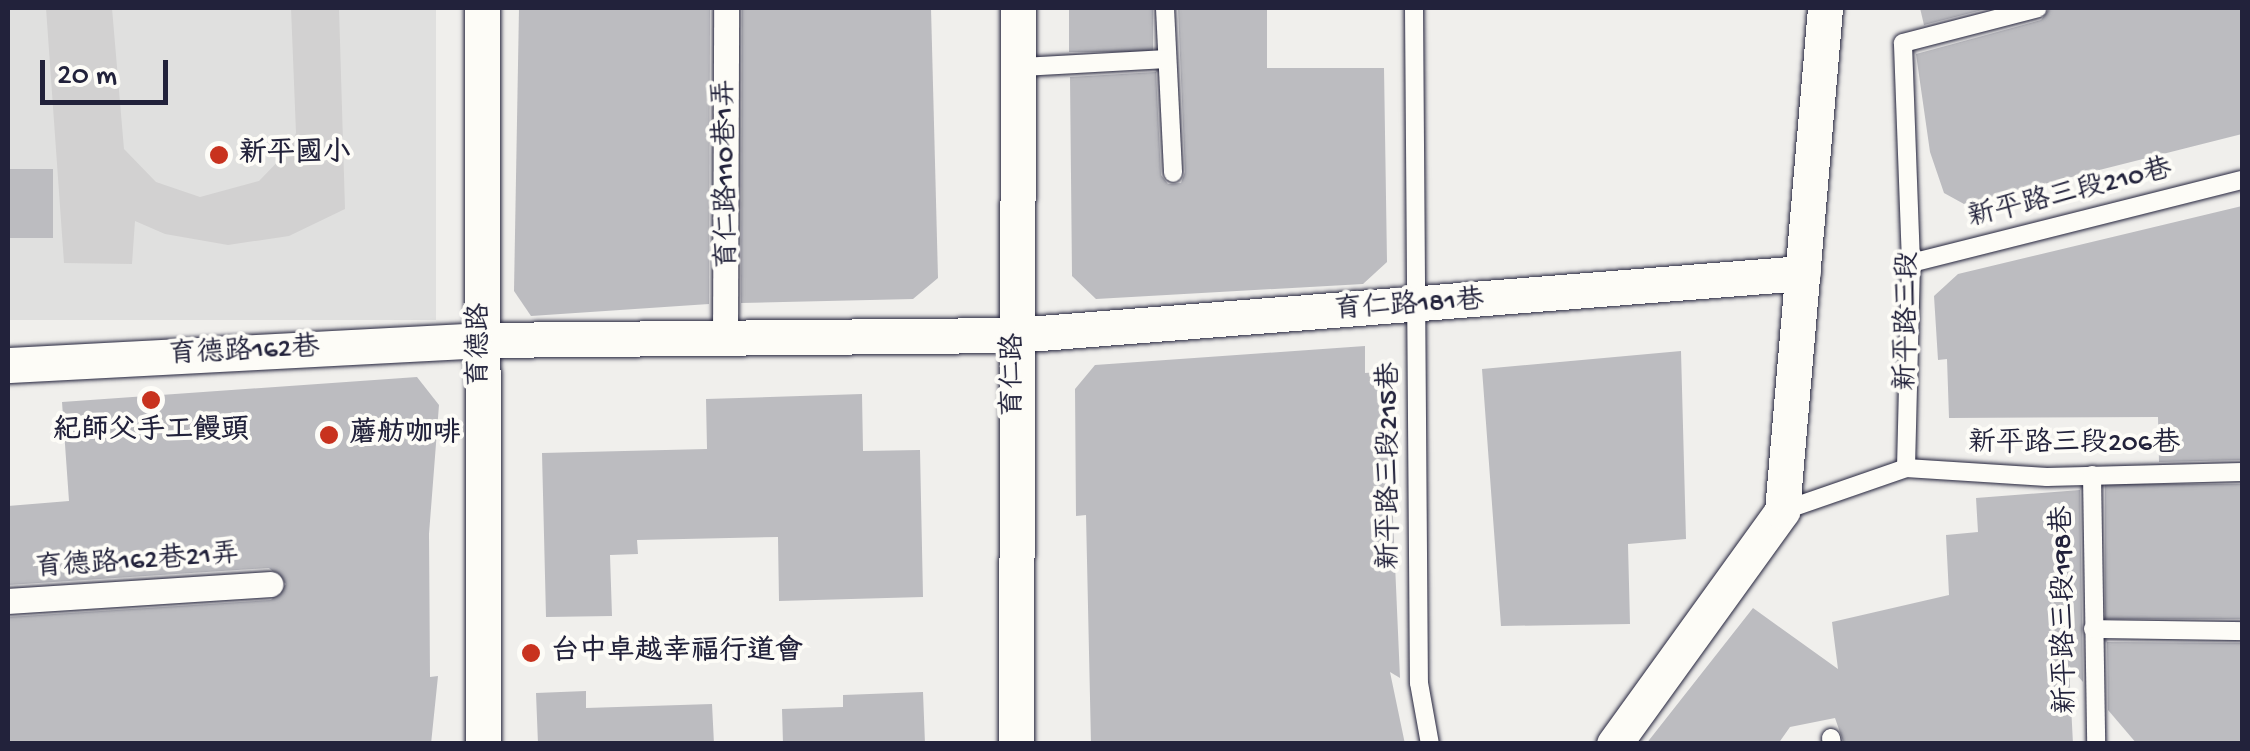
<!DOCTYPE html>
<meta charset="utf-8">
<style>
body{margin:0}
#map{position:relative;width:2250px;height:751px;overflow:hidden;background:#f0efec;font-family:"Gochi Hand","LXGW WenKai TC",sans-serif}
div>[style]{position:absolute}
[style*='--x']{left:calc(var(--x)*1px);top:calc(var(--y)*1px);width:calc(var(--w)*1px);rotate:calc(var(--a)*1deg)}
.built>*{inset:0;background:#e0e0df;transform-origin:0 0}
.green>*{inset:0;background:#d2d1d1}
.building>*{inset:0;background:#bcbcc0;transform-origin:0 0}
.roads{filter:drop-shadow(0 0 2px #22223b) drop-shadow(0 0 2px #22223b)}
.service>*{height:18px;margin:-9px;padding:0 9px;transform-origin:9px;border-radius:9px;background:#fdfcf7}
.pedestrian>*{height:25px;margin:-12.5px;padding:0 12.5px;transform-origin:12.5px;border-radius:12.5px;background:#fdfcf7}
.minor>*{height:35px;margin:-17.5px;padding:0 17.5px;transform-origin:17.5px;border-radius:17.5px;background:#fdfcf7}
.dots>*{width:28px;height:28px;translate:-50% -50%;box-sizing:border-box;border:5px solid #fdfcf7;border-radius:50%}
span{translate:-50% -50%;white-space:nowrap;text-align:center;line-height:1.15;-webkit-text-stroke:8px #fdfcf7;paint-order:stroke}
.poi-label{font-size:28px;color:#22223b;font-weight:700}
.left{translate:0 -50%;text-align:left}
.street-label{font-size:28px;color:#22223b}
.frame{position:absolute;inset:0;border:10px solid #22223b;pointer-events:none}
.scale{position:absolute;left:40px;top:60px;width:128px;height:45px;box-sizing:border-box;border:5px solid #22223b;border-top:0;padding-left:12px;font-size:30px;line-height:35px;white-space:nowrap;color:#22223b;-webkit-text-stroke:8px #fdfcf7;paint-order:stroke}
</style>
<div id="map">
<div class="built">
<i style="left:8px;top:8px;width:428px;height:312px"></i>
</div>
<div class="green">
<i style="clip-path:polygon(46px 8px,112px 8px,124px 149px,156px 182px,200px 197px,259px 181px,288px 151px,296px 133px,291px 8px,339px 8px,345px 209px,289px 236px,228px 245px,165px 234px,135px 221px,132px 264px,64px 263px)"></i>
</div>
<div class="building">
<i style="clip-path:polygon(519px 8px,710px 8px,709px 304px,531px 316px,514px 291px)"></i>
<i style="clip-path:polygon(742px 8px,931px 8px,938px 278px,913px 299px,741px 303px)"></i>
<i style="left:1069px;top:8px;width:84px;height:44px"></i>
<i style="clip-path:polygon(1178px 8px,1267px 8px,1267px 68px,1384px 68px,1387px 262px,1363px 284px,1096px 299px,1072px 276px,1070px 77px,1156px 72px,1161px 175px,1168px 184px,1181px 183px,1185px 172px)"></i>
<i style="clip-path:polygon(1920px 8px,1990px 8px,1924px 25px)"></i>
<i style="clip-path:polygon(2050px 8px,2242px 8px,2242px 134px,1964px 204px,1944px 193px,1930px 152px,1916px 54px,2041px 20px)"></i>
<i style="left:8px;top:169px;width:45px;height:69px"></i>
<i style="clip-path:polygon(2242px 206px,2242px 460px,2159px 462px,2158px 417px,1949px 418px,1947px 359px,1938px 360px,1934px 296px,1958px 274px)"></i>
<i style="clip-path:polygon(1365px 346px,1365px 373px,1379px 372px,1380px 382px,1387px 381px,1400px 678px,1390px 672px,1405px 744px,1091px 744px,1086px 515px,1076px 516px,1075px 389px,1095px 365px)"></i>
<i style="clip-path:polygon(1681px 351px,1686px 539px,1628px 544px,1630px 624px,1501px 626px,1482px 369px)"></i>
<i style="clip-path:polygon(417px 377px,439px 405px,429px 534px,430px 677px,438px 676px,431px 744px,8px 744px,8px 617px,271px 600px,286px 584px,269px 568px,8px 585px,8px 506px,69px 501px,62px 402px)"></i>
<i style="clip-path:polygon(862px 394px,863px 451px,920px 450px,923px 597px,779px 601px,778px 537px,637px 540px,638px 554px,610px 555px,612px 616px,546px 617px,542px 453px,707px 449px,706px 399px)"></i>
<i style="left:2242px;top:484px;width:135px;height:137px;rotate:90deg"></i>
<i style="clip-path:polygon(2080px 490px,2083px 682px,2069px 666px,2073px 744px,1844px 744px,1835px 718px,1790px 727px,1778px 744px,1646px 744px,1753px 608px,1838px 669px,1832px 622px,1949px 595px,1946px 535px,1978px 532px,1976px 498px)"></i>
<i style="clip-path:polygon(2107px 642px,2242px 643px,2242px 744px,2137px 744px,2108px 710px)"></i>
<i style="clip-path:polygon(586px 691px,586px 708px,712px 704px,714px 744px,538px 744px,536px 693px)"></i>
<i style="clip-path:polygon(923px 692px,925px 744px,783px 744px,782px 709px,843px 707px,843px 695px)"></i>
</div>
<div class="roads">
<div class="service">
<i style="--x:1165;--y:8;--w:165;--a:87.2"></i>
<i style="--x:1414;--y:8;--w:675;--a:89.58"></i>
<i style="--x:1419;--y:683;--w:62;--a:79.8"></i>
<i style="--x:1022;--y:67;--w:145;--a:-3.2"></i>
<i style="--x:1911;--y:263;--w:341;--a:-14.1"></i>
<i style="--x:1906;--y:468;--w:141;--a:3.7"></i>
<i style="--x:2047;--y:477;--w:195;--a:-1.5"></i>
<i style="--x:2092;--y:475;--w:269;--a:89.1"></i>
<i style="--x:1782;--y:511;--w:131;--a:-19.1"></i>
<i style="--x:1906;--y:468;--w:205;--a:-88.6"></i>
<i style="--x:1911;--y:263;--w:220;--a:-92.1"></i>
<i style="--x:1903;--y:43;--w:139;--a:-14.5"></i>
<i style="--x:2093;--y:629;--w:149;--a:0.8"></i>
<i style="--x:1831;--y:738;--w:6;--a:81"></i>
</div>
<div class="pedestrian">
<i style="--x:725;--y:341;--w:333;--a:-89.8"></i>
<i style="--x:8;--y:601;--w:263;--a:-3.7"></i>
</div>
<div class="minor">
<i style="--x:482;--y:8;--w:736;--a:89.92"></i>
<i style="--x:8;--y:365;--w:474;--a:-3"></i>
<i style="--x:481;--y:340;--w:534;--a:-0.54"></i>
<i style="--x:1015;--y:335;--w:790;--a:-4.5"></i>
<i style="--x:1016;--y:744;--w:736;--a:-89.84"></i>
<i style="--x:1614;--y:744;--w:287;--a:-54.2"></i>
<i style="--x:1782;--y:511;--w:505;--a:-85.11"></i>
</div>
</div>
<div class="dots">
<i style="left:219px;top:155px;background:#c8321e"></i>
<i style="left:151px;top:400px;background:#c8321e"></i>
<i style="left:329px;top:435px;background:#c8321e"></i>
<i style="left:531px;top:653px;background:#c8321e"></i>
</div>
<div class="poi-label">
<span class="left" style="left:239px;top:155px">新平國小</span>
<span style="left:151px;top:432px">紀師父手工饅頭</span>
<span class="left" style="left:349px;top:435px">蘑舫咖啡</span>
<span class="left" style="left:551px;top:653px">台中卓越幸福行道會</span>
</div>
<div class="street-label">
<span style="left:728px;top:174px;rotate:-91deg">育仁路110巷1弄</span>
<span style="left:2070px;top:195px;rotate:-14deg">新平路三段210巷</span>
<span style="left:1409px;top:307px;rotate:-4deg">育仁路181巷</span>
<span style="left:1909px;top:321px;rotate:-89deg">新平路三段</span>
<span style="left:481px;top:345px;rotate:-90deg">育德路</span>
<span style="left:244px;top:353px;rotate:-3deg">育德路162巷</span>
<span style="left:1015px;top:375px;rotate:-90deg">育仁路</span>
<span style="left:2074px;top:445px">新平路三段206巷</span>
<span style="left:1391px;top:466px;rotate:-90deg">新平路三段215巷</span>
<span style="left:137px;top:563px;rotate:-4deg">育德路162巷21弄</span>
<span style="left:2066px;top:610px;rotate:-91deg">新平路三段198巷</span>
</div>
<div class="frame"></div>
<div class="scale">20 m</div>
</div>
